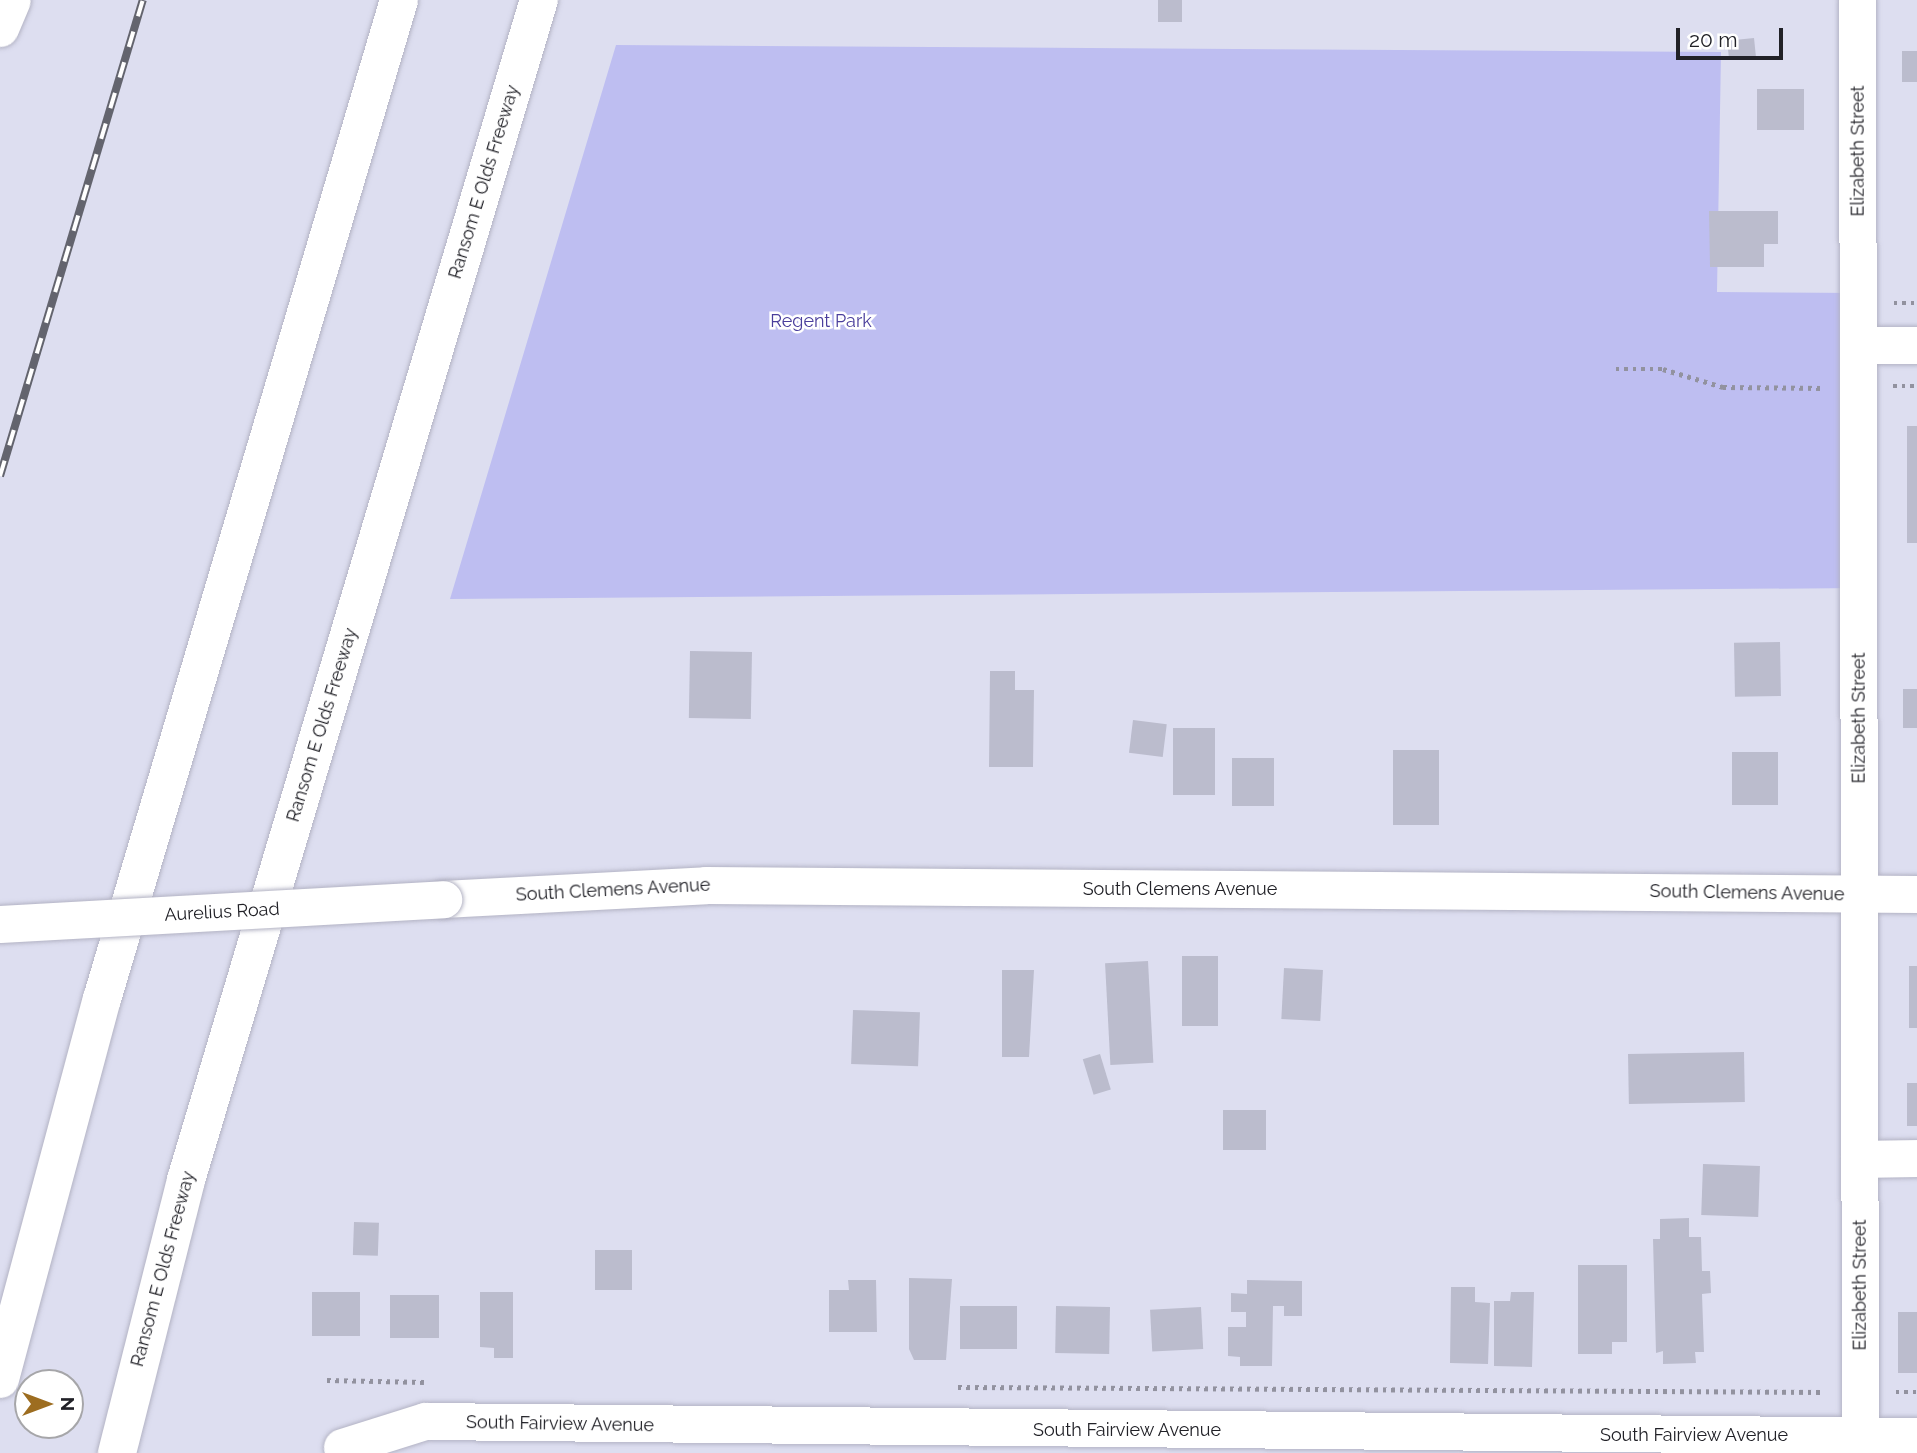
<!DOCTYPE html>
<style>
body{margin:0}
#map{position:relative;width:1917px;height:1453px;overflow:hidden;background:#dddef0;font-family:Raleway,sans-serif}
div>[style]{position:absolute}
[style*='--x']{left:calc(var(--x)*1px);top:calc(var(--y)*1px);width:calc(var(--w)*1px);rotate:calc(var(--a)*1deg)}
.green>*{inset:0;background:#bebef1}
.building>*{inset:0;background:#bbbccd;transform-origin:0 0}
.path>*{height:4.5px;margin-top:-2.25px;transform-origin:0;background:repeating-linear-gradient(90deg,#92929f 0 3.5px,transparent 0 8.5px)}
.roads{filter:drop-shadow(0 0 2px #b3b3c4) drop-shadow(0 0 2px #b3b3c4)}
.minor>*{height:37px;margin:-18.5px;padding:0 18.5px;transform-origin:18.5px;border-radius:18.5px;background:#fff}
.highway>*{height:38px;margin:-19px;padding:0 19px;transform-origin:19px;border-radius:19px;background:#fff}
.rail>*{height:8px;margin-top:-4px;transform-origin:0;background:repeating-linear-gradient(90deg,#fff 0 16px,#63646e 0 32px);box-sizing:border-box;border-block:2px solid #63646e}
.bridges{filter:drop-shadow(0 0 2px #b3b3c4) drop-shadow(0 0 2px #b3b3c4)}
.minor-bridge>*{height:37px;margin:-18.5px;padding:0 18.5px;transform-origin:18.5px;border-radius:18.5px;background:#fff}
span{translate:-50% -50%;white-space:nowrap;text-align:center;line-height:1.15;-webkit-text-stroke:5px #fff;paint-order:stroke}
.street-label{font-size:18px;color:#212127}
.park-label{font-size:18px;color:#4a3e9c}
.north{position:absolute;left:14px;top:1369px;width:70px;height:70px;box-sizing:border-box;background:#fff;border:2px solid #a6a6a9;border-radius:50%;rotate:90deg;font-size:19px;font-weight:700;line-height:28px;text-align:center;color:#212127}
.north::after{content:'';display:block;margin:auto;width:24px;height:32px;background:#9d6d20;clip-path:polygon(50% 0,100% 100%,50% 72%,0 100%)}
.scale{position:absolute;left:1676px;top:28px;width:107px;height:32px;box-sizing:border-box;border:4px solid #212127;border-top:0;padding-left:9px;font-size:21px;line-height:24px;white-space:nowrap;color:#212127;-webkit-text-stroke:5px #fff;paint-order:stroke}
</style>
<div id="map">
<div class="green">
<i style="clip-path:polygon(616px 45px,1721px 52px,1717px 292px,1859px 293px,1859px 588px,450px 599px)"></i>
</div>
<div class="building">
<i style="left:1158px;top:0;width:24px;height:22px"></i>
<i style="left:1754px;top:38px;width:19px;height:27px;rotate:84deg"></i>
<i style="left:1902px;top:51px;width:15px;height:31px"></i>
<i style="left:1757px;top:89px;width:47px;height:41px"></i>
<i style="clip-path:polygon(1709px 211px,1778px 211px,1778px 244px,1764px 244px,1764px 267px,1710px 267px)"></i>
<i style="left:1907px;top:426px;width:10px;height:117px"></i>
<i style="left:1780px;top:642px;width:54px;height:46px;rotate:89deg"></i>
<i style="left:690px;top:651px;width:62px;height:67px;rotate:1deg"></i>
<i style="clip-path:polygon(990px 671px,1015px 671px,1015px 690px,1034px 690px,1033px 767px,989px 767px)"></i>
<i style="left:1903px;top:689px;width:14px;height:39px"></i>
<i style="left:1133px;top:720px;width:34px;height:33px;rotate:7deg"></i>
<i style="left:1173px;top:728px;width:42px;height:67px"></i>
<i style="left:1393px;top:750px;width:46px;height:75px"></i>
<i style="left:1732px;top:752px;width:46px;height:53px"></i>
<i style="left:1232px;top:758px;width:42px;height:48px"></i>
<i style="left:1182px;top:956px;width:36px;height:70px"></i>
<i style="left:1148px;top:961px;width:102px;height:43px;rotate:87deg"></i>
<i style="left:1909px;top:966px;width:8px;height:62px"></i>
<i style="left:1284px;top:968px;width:39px;height:51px;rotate:3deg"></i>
<i style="clip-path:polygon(1002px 970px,1034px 970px,1029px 1057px,1002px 1057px)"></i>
<i style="left:853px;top:1010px;width:67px;height:54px;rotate:2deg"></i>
<i style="left:1744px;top:1052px;width:50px;height:116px;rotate:89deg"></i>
<i style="left:1100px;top:1054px;width:37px;height:18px;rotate:73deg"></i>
<i style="left:1907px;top:1083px;width:10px;height:43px"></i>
<i style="left:1266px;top:1110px;width:40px;height:43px;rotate:90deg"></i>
<i style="left:1703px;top:1164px;width:57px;height:51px;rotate:2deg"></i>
<i style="clip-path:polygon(1689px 1218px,1689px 1237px,1701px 1237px,1702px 1271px,1710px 1271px,1711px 1293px,1702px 1294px,1704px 1352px,1695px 1352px,1696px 1363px,1663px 1364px,1663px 1351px,1656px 1353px,1653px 1239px,1660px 1239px,1660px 1219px)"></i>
<i style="left:354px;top:1222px;width:25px;height:33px;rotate:2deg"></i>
<i style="left:595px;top:1250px;width:37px;height:40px"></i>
<i style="clip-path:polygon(1578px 1265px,1627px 1265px,1627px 1342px,1612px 1342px,1612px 1354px,1578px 1354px)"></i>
<i style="clip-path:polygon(909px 1278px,952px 1279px,946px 1360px,914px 1360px,909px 1349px)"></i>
<i style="clip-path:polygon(848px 1280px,876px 1280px,877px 1332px,829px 1332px,829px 1290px,849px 1290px)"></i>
<i style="clip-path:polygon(1247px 1280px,1302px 1281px,1302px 1316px,1284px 1316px,1284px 1306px,1273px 1306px,1272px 1366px,1240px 1366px,1240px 1357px,1228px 1356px,1228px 1327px,1246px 1327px,1246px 1312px,1231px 1312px,1231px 1293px,1247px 1294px)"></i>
<i style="clip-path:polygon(1451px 1287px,1475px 1287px,1475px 1302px,1490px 1303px,1488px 1364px,1450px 1363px)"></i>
<i style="left:312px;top:1292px;width:48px;height:44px"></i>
<i style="clip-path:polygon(480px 1292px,513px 1292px,513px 1358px,494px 1358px,494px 1348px,480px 1347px)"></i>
<i style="clip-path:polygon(1511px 1292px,1534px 1292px,1532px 1367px,1494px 1366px,1494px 1301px,1510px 1301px)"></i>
<i style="left:390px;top:1295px;width:49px;height:43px"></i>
<i style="left:960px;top:1306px;width:57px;height:43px"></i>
<i style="left:1056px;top:1306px;width:54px;height:47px;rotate:1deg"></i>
<i style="left:1201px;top:1307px;width:42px;height:51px;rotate:87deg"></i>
<i style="left:1898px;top:1312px;width:19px;height:61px"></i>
</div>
<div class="path">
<i style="--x:1894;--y:303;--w:23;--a:0"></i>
<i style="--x:1616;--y:369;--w:47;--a:0"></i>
<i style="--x:1663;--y:369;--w:63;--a:16.7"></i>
<i style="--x:1723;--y:387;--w:99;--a:0.6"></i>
<i style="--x:1893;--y:386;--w:24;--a:0"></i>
<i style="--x:327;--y:1380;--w:97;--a:1.2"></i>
<i style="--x:958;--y:1387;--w:866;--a:0.33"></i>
<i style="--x:1896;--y:1392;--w:21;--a:0"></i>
</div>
<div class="roads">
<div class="minor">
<i style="--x:1857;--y:0;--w:1436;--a:89.88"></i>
<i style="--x:0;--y:28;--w:30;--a:-67"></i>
<i style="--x:1859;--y:345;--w:58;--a:0"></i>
<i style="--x:443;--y:899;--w:263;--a:-3"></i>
<i style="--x:706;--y:885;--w:1211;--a:0.43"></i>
<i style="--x:1859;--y:1159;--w:58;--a:-1"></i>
<i style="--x:342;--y:1447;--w:87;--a:-17.4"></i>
<i style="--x:425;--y:1421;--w:1492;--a:0.58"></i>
</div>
<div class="highway">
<i style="--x:0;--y:1379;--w:393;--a:-75"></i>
<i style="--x:102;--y:999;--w:1042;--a:-73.44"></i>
<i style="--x:117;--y:1453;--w:282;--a:-75.8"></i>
<i style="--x:186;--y:1180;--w:1232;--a:-73.35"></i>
</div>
</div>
<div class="rail">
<i style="--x:0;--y:476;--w:497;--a:-73.3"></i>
</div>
<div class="bridges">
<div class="minor-bridge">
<i style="--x:0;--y:924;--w:444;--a:-3.2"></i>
</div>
</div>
<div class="street-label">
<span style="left:1858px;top:151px;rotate:-90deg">Elizabeth Street</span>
<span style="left:484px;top:182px;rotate:-73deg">Ransom E Olds Freeway</span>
<span style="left:1859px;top:718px;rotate:-90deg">Elizabeth Street</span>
<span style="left:322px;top:725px;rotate:-73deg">Ransom E Olds Freeway</span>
<span style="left:1180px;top:889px">South Clemens Avenue</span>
<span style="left:613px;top:890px;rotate:-3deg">South Clemens Avenue</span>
<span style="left:1747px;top:893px;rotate:1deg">South Clemens Avenue</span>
<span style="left:222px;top:912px;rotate:-3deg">Aurelius Road</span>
<span style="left:163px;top:1269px;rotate:-75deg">Ransom E Olds Freeway</span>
<span style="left:1860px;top:1285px;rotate:-90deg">Elizabeth Street</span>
<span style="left:560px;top:1424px;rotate:1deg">South Fairview Avenue</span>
<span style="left:1127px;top:1430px">South Fairview Avenue</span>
<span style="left:1694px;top:1435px">South Fairview Avenue</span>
</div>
<div class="park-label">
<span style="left:821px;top:321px">Regent Park</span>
</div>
<div class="north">N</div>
<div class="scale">20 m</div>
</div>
